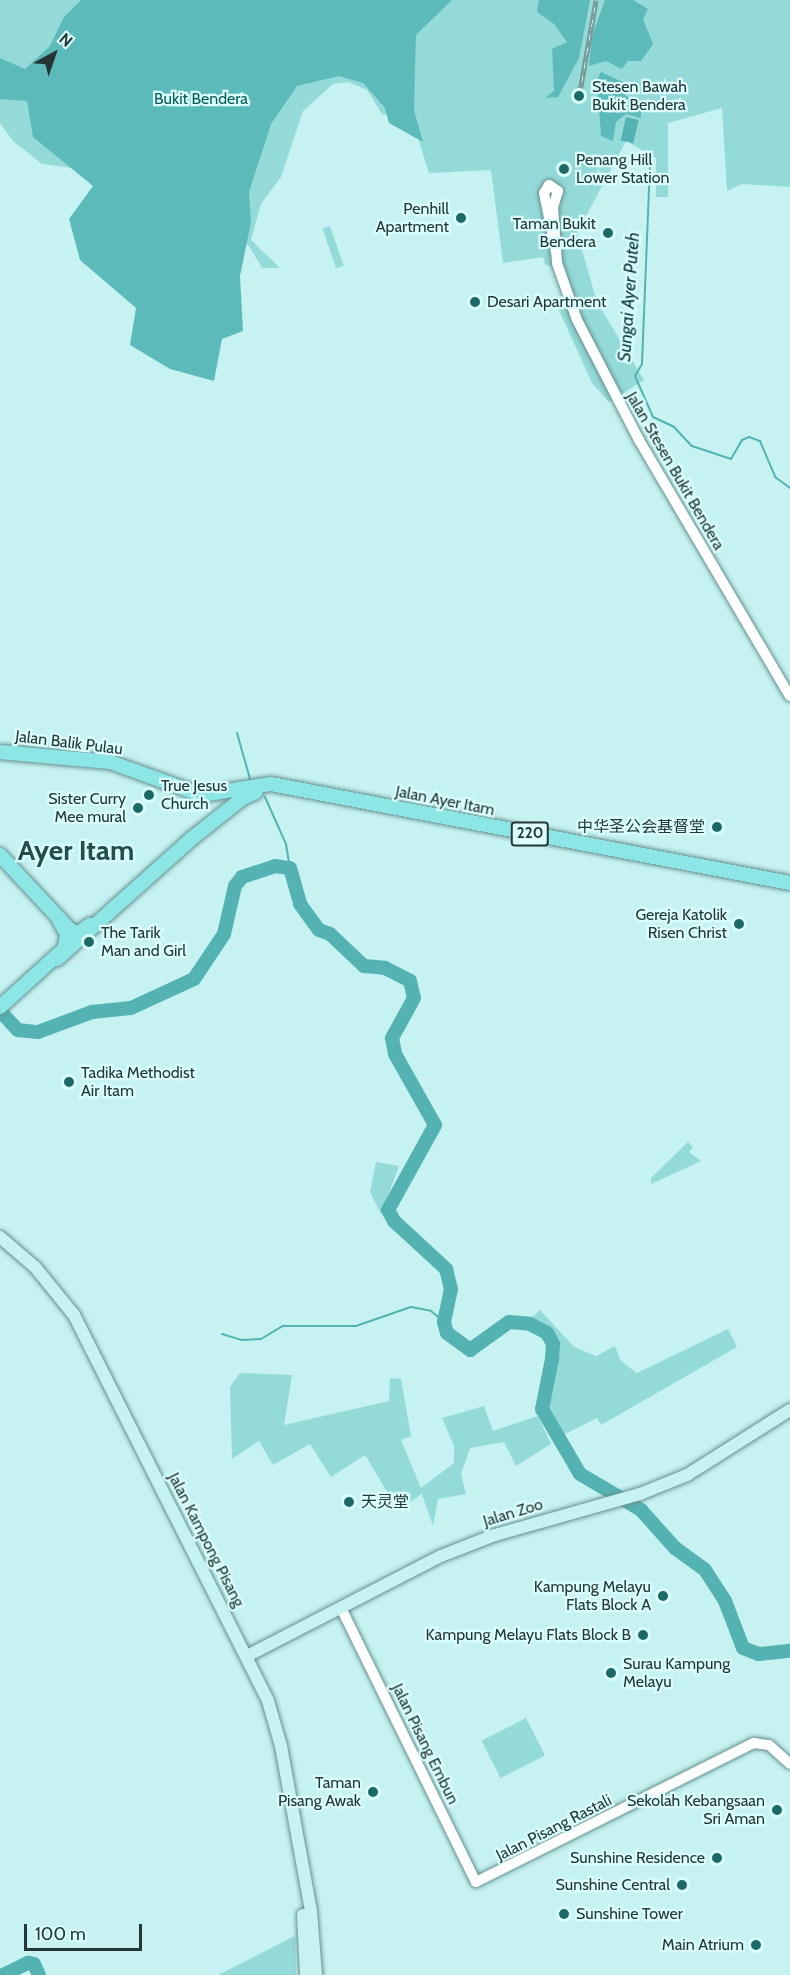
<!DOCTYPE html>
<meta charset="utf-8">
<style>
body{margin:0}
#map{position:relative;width:790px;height:1975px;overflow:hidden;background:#c6f3f2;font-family:Cabin,"Noto Sans SC",sans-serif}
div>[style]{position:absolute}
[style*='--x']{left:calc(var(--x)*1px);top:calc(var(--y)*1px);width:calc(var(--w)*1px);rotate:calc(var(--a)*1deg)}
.green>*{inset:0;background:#94dad9;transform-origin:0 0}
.forest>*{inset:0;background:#5cbbba}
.water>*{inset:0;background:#54b3b2;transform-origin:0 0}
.stream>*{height:2px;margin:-1px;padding:0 1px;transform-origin:1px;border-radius:1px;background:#54b3b2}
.river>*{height:14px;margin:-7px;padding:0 7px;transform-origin:7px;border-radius:7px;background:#54b3b2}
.roads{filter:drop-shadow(0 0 2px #66908f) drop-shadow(0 0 2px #66908f)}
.tertiary>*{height:10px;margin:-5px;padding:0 5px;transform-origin:5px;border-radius:5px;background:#fff}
.secondary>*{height:12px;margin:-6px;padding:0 6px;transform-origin:6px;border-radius:6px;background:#c6f3f2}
.primary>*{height:14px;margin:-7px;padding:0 7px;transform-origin:7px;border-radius:7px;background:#8de6e6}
.rail>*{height:4.5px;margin-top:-2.25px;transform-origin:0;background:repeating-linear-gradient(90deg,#dafefd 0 7px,#789797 0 14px);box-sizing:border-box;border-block:2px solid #789797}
.dots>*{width:16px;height:16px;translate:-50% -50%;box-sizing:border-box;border:3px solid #dafefd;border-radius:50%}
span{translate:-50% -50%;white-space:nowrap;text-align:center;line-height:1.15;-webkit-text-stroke:4.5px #dafefd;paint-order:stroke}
.shield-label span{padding:2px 4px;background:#dafefd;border:2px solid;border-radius:4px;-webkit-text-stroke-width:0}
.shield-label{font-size:15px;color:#253636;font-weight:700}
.poi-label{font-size:16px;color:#253636}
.left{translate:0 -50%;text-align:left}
.right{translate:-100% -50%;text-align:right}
.park-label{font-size:16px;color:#045c5b}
.street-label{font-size:16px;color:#253636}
.water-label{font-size:18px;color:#0c3b3a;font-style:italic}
.town-label{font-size:28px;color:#244d4c;font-weight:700}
.north{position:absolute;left:24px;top:24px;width:60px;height:60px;-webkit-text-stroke:4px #dafefd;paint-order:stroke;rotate:40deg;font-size:16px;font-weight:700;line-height:24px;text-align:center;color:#253636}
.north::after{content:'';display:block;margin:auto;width:21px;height:27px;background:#253636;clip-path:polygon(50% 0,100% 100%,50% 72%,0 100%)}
.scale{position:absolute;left:24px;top:1924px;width:118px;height:27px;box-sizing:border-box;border:3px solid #253636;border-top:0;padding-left:8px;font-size:18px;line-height:21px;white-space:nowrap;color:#253636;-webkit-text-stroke:4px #dafefd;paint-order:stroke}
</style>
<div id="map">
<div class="green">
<i style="clip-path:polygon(0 0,790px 0,790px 187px,742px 184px,727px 191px,722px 108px,668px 123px,668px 197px,656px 197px,656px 158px,626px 141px,577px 233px,597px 302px,644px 380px,609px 402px,592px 383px,556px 304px,569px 304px,553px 267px,545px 264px,543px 257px,503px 263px,491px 170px,429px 173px,417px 135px,396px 117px,382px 114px,367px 90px,348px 82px,333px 84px,303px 111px,281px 177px,261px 204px,251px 240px,280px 268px,262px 268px,249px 246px,230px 233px,79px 169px,42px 164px,13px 141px,0 123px)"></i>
<i style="left:330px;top:226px;width:42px;height:8px;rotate:71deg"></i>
<i style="clip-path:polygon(688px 1142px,693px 1147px,689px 1152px,701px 1161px,651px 1184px,651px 1178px)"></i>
<i style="clip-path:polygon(376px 1162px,399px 1166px,381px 1214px,370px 1192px)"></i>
<i style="clip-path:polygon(540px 1310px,574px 1347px,596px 1356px,615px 1346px,621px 1361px,637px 1373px,728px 1329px,737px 1347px,601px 1425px,597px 1418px,563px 1435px,545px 1403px,558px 1365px,553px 1336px,530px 1319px)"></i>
<i style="clip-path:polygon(240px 1373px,292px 1375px,284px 1425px,389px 1401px,390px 1378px,401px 1379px,411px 1436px,401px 1440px,421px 1488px,454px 1463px,454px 1446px,442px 1418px,484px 1406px,493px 1431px,538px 1416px,551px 1444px,516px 1466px,504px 1442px,470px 1448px,461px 1474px,466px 1494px,438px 1499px,433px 1526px,422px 1494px,398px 1510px,365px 1455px,331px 1477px,310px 1444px,273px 1465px,259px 1441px,232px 1459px,230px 1387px)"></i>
<i style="left:526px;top:1718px;width:42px;height:50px;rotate:63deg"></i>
<i style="clip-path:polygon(295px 1936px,296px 1975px,218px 1975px)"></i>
</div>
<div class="forest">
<i style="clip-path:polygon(81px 0,452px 0,416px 35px,414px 110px,423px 142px,389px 123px,385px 108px,363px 83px,339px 76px,297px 86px,271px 124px,249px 192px,251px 222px,240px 276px,243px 331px,222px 339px,214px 381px,170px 369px,130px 345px,136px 308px,80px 260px,69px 219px,93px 186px,33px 137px,27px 101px,0 99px,0 58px,25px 69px,50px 46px,64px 17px)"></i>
<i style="clip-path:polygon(539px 0,590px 0,579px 58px,558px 97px,545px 98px,554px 91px,552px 49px,567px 42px,554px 24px,537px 12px)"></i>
<i style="clip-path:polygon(605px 0,633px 0,648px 9px,643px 19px,653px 44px,641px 61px,628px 61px,622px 69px,606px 61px,589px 66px,592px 36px)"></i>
<i style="clip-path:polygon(601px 72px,625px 83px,625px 95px,641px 105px,641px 118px,626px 114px,616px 122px,613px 141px,601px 136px,597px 80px)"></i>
</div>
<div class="water">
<i style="left:626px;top:117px;width:13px;height:24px;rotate:13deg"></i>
</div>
<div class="stream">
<i style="--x:650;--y:164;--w:200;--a:92.3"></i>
<i style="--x:642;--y:364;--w:14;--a:120"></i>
<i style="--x:635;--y:376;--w:45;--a:66.3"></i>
<i style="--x:653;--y:417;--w:23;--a:25"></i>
<i style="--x:674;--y:427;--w:26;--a:47"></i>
<i style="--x:692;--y:446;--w:41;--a:18.4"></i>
<i style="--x:731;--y:459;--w:22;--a:-60"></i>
<i style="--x:742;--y:440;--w:8;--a:-23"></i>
<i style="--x:749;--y:437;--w:12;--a:20"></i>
<i style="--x:760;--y:441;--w:39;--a:67"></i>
<i style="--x:775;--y:477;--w:19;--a:36"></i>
<i style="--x:237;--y:733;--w:48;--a:74.2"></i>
<i style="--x:265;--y:797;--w:51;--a:65.9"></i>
<i style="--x:286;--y:844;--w:24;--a:81"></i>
<i style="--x:222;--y:1334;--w:21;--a:17"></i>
<i style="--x:242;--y:1340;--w:19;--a:-3"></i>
<i style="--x:261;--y:1339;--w:26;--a:-31"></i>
<i style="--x:283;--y:1326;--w:73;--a:0"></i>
<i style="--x:356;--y:1326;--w:58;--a:-19.1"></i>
<i style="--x:411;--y:1307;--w:20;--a:11"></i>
<i style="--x:431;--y:1311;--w:17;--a:40"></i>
</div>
<div class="river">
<i style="--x:0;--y:1011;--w:26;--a:47"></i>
<i style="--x:18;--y:1030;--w:20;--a:6"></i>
<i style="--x:38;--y:1032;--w:58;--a:-20.3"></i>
<i style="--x:92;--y:1012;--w:39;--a:-6"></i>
<i style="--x:131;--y:1008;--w:69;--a:-24.7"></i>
<i style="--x:194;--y:979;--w:54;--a:-56.3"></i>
<i style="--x:224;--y:934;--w:49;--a:-77.1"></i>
<i style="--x:235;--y:886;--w:11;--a:-52"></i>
<i style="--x:242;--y:877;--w:35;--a:-18"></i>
<i style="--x:275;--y:866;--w:15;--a:8"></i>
<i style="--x:290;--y:868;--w:37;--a:74"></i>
<i style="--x:300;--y:904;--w:32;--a:54"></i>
<i style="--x:319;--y:930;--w:12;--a:20"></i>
<i style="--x:330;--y:934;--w:47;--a:43.3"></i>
<i style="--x:364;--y:966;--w:21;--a:5"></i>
<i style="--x:385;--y:968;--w:28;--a:27"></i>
<i style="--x:410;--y:981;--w:17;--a:77"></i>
<i style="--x:414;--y:998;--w:46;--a:118.8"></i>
<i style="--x:392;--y:1038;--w:16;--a:79"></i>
<i style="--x:395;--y:1054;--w:81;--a:60.6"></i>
<i style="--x:435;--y:1125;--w:97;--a:118.9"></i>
<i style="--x:388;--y:1210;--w:13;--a:61"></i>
<i style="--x:394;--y:1221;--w:71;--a:42.7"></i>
<i style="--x:446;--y:1269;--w:21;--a:76"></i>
<i style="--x:451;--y:1289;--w:34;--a:102"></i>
<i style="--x:444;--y:1322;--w:11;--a:75"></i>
<i style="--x:447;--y:1333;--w:29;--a:36"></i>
<i style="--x:470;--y:1350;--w:48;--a:-35.7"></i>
<i style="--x:509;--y:1322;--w:21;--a:5"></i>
<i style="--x:530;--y:1324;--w:19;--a:28"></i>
<i style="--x:547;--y:1333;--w:13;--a:61"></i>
<i style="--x:553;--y:1344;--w:15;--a:94"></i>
<i style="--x:552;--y:1359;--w:51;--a:101.3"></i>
<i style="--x:542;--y:1409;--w:75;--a:59.7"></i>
<i style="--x:580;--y:1474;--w:71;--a:30.5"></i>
<i style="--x:641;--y:1510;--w:51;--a:48.2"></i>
<i style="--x:675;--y:1548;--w:37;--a:36"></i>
<i style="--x:705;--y:1570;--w:37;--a:57"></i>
<i style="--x:725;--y:1601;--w:50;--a:69"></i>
<i style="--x:743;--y:1648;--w:17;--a:21"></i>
<i style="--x:759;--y:1654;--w:31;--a:-6"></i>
<i style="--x:3;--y:1975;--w:28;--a:-26"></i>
<i style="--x:28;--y:1963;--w:6;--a:9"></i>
<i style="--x:34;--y:1964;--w:12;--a:66"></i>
</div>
<div class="roads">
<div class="tertiary">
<i style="--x:556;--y:252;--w:60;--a:-101.5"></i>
<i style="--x:544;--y:193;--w:9;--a:-58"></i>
<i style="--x:549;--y:185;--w:11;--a:34"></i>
<i style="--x:558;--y:191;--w:17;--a:107"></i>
<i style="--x:553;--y:207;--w:56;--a:85.9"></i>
<i style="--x:557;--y:263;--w:60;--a:70.7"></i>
<i style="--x:577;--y:320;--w:135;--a:62.7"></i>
<i style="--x:639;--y:440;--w:297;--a:59.5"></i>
<i style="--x:341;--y:1608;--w:305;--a:63.8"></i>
<i style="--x:476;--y:1882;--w:311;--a:-26.6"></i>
<i style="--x:754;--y:1743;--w:15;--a:8"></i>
<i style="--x:769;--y:1745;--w:28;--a:42"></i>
</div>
<div class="secondary">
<i style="--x:0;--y:1237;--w:46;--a:40.6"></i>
<i style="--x:35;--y:1267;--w:62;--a:50.9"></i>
<i style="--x:74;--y:1315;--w:432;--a:63.3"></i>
<i style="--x:268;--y:1701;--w:47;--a:73.9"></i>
<i style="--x:281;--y:1746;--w:168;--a:79.7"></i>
<i style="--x:311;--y:1911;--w:64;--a:85.5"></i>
<i style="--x:247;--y:1656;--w:218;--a:-27.3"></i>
<i style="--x:441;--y:1556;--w:58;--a:-21.3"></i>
<i style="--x:495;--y:1535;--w:151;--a:-15.8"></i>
<i style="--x:640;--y:1494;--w:51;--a:-22"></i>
<i style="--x:687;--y:1475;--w:122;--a:-32.3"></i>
<i style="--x:303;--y:1915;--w:60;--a:87.1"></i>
</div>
<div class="primary">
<i style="--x:0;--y:752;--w:110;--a:5.2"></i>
<i style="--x:110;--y:762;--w:98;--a:19.7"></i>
<i style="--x:202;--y:795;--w:70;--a:-9.1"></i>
<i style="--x:271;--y:784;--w:528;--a:10.8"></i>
<i style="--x:0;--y:855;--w:101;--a:47"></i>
<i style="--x:69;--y:929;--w:9;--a:32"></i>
<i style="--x:77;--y:934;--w:16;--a:-35"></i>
<i style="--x:57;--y:959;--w:180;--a:-41.8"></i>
<i style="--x:191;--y:839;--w:66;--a:-38.3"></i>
<i style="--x:243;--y:798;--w:14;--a:-25"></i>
<i style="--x:0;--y:1007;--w:88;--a:-42.2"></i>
<i style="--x:65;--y:948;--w:14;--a:-82"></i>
<i style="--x:67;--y:934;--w:14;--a:-120"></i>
</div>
</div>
<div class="rail">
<i style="--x:579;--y:96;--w:97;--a:-80"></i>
</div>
<div class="dots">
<i style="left:579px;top:96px;background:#1c6968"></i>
<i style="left:564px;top:169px;background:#1c6968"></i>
<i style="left:461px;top:218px;background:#1c6968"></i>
<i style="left:608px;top:233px;background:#1c6968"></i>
<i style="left:475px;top:302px;background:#1c6968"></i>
<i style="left:149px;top:795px;background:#1c6968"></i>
<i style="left:138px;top:808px;background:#1c6968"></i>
<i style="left:717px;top:827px;background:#1c6968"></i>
<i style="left:739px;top:924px;background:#1c6968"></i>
<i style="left:89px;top:942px;background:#1c6968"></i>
<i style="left:69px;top:1082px;background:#1c6968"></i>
<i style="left:349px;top:1502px;background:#1c6968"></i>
<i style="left:663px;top:1596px;background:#1c6968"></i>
<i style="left:643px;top:1635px;background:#1c6968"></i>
<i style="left:611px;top:1673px;background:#1c6968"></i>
<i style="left:373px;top:1792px;background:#1c6968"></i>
<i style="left:777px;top:1810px;background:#1c6968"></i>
<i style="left:717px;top:1858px;background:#1c6968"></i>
<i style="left:682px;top:1885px;background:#1c6968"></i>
<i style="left:564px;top:1914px;background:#1c6968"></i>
<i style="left:756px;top:1945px;background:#1c6968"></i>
</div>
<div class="shield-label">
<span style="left:530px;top:834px">220</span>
</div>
<div class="poi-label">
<span class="left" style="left:592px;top:96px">Stesen Bawah<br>Bukit Bendera</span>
<span class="left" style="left:576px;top:169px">Penang Hill<br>Lower Station</span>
<span class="right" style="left:449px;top:218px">Penhill<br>Apartment</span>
<span class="right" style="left:596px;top:233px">Taman Bukit<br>Bendera</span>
<span class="left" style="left:487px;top:302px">Desari Apartment</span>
<span class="left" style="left:161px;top:795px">True Jesus<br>Church</span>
<span class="right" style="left:126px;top:808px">Sister Curry<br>Mee mural</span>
<span class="right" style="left:705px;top:827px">中华圣公会基督堂</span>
<span class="right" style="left:727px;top:924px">Gereja Katolik<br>Risen Christ</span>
<span class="left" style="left:101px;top:942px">The Tarik<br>Man and Girl</span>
<span class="left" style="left:81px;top:1082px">Tadika Methodist<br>Air Itam</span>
<span class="left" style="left:361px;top:1502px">天灵堂</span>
<span class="right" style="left:651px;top:1596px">Kampung Melayu<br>Flats Block A</span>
<span class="right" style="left:631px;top:1635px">Kampung Melayu Flats Block B</span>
<span class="left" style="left:623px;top:1673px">Surau Kampung<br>Melayu</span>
<span class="right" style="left:361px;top:1792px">Taman<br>Pisang Awak</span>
<span class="right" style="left:765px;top:1810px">Sekolah Kebangsaan<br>Sri Aman</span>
<span class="right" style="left:705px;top:1858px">Sunshine Residence</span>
<span class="right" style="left:670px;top:1885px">Sunshine Central</span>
<span class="left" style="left:576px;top:1914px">Sunshine Tower</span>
<span class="right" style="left:744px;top:1945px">Main Atrium</span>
</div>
<div class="park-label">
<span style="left:201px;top:99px">Bukit Bendera</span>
</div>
<div class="street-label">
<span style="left:675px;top:471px;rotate:60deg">Jalan Stesen Bukit Bendera</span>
<span style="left:69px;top:743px;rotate:7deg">Jalan Balik Pulau</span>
<span style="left:445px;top:801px;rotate:11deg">Jalan Ayer Itam</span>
<span style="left:513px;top:1513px;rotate:-17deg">Jalan Zoo</span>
<span style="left:206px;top:1540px;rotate:63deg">Jalan Kampong Pisang</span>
<span style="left:425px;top:1744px;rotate:64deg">Jalan Pisang Embun</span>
<span style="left:554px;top:1828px;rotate:-27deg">Jalan Pisang Rastali</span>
</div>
<div class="water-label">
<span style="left:629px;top:297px;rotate:-86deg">Sungai Ayer Puteh</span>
</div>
<div class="town-label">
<span style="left:76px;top:850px">Ayer Itam</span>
</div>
<div class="north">N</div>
<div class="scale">100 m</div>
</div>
